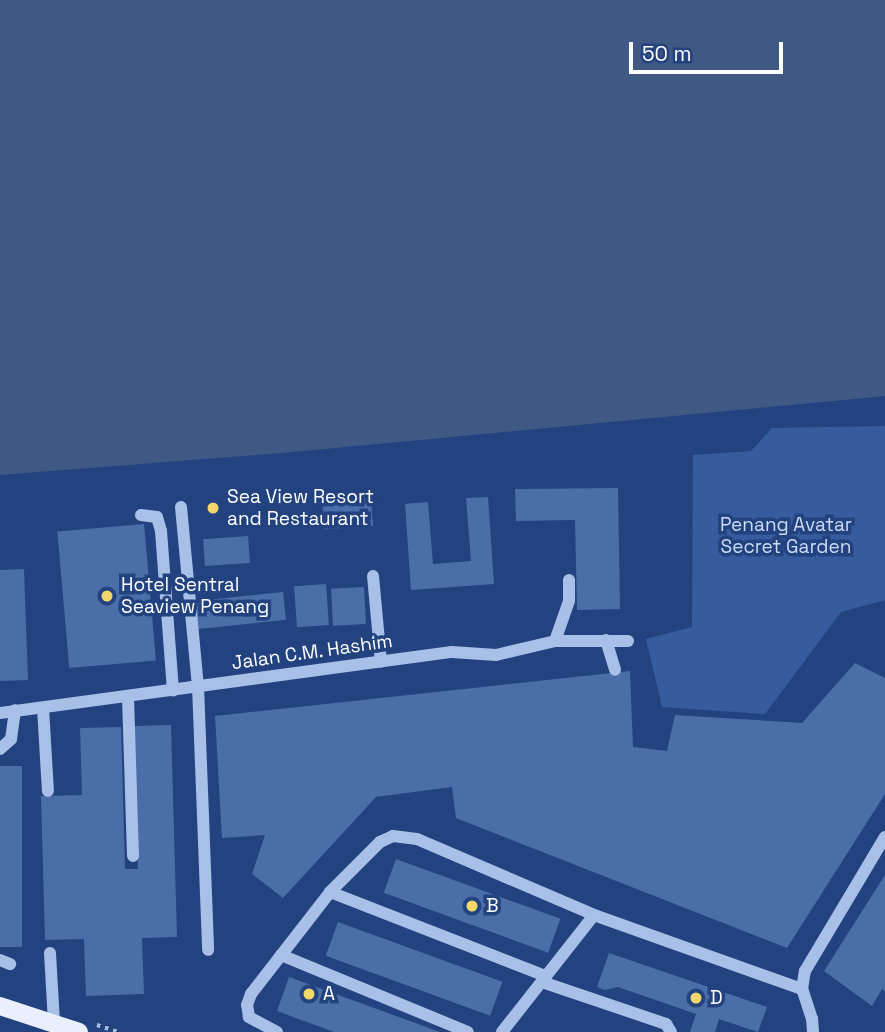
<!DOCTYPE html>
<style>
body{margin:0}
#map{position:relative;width:885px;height:1032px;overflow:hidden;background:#22437f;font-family:"Space Grotesk",sans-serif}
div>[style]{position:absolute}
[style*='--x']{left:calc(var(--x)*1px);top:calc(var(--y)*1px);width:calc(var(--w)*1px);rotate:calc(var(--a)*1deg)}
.green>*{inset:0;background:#365c9d}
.water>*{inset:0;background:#405884}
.building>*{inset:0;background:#4b6da8;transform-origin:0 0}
.path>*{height:3.5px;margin-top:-1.75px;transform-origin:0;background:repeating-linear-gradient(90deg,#a8bfe7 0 3.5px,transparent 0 8.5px)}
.minor>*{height:12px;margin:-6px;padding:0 6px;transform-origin:6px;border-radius:6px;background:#a8bfe7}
.major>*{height:18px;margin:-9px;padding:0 9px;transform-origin:9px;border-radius:9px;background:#eaeffd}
.dots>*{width:19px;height:19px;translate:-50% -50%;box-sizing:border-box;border:4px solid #22437f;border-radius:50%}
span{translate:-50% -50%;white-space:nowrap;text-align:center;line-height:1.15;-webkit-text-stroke:7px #22437f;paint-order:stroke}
.poi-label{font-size:19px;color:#fff}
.left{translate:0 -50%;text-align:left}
.park-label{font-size:19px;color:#cbdbf5}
.street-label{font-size:19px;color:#fff}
.scale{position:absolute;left:629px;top:42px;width:154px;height:32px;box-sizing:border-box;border:4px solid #fff;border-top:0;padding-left:9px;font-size:21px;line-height:24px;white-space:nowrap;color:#fff;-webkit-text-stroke:5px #22437f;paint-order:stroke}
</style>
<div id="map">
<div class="green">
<i style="clip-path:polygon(885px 426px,885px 600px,841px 612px,765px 714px,662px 707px,646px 639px,692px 627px,693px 455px,751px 451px,772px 428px)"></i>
</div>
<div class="water">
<i style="clip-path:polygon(0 0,885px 0,885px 396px,282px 453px,0 475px)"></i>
</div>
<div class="building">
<i style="clip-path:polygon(618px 488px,620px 609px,577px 610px,575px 520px,516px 521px,515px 489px)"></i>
<i style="left:371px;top:497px;width:29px;height:49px;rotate:86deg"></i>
<i style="clip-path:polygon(488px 497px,494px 584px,411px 590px,405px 504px,428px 502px,433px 564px,471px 561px,466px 498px)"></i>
<i style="left:144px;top:524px;width:137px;height:87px;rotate:85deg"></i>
<i style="left:248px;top:536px;width:27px;height:45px;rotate:86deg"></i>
<i style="clip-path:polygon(24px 569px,28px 680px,0 681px,0 570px)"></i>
<i style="left:326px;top:584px;width:41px;height:32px;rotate:86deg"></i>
<i style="left:364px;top:587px;width:37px;height:33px;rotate:87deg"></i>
<i style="left:283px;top:592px;width:28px;height:90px;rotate:84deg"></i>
<i style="clip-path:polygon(855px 663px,885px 678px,885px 794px,787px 948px,456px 818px,452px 787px,376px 797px,283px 898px,252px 874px,265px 835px,222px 838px,215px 716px,630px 671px,633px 747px,667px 751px,675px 715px,802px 723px)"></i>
<i style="clip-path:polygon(171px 725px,177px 937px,142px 938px,144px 994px,86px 996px,84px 939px,45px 940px,41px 796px,82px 795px,80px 728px,121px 727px,125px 869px,138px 869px,134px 726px)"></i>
<i style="left:0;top:766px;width:22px;height:181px"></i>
<i style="left:396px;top:859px;width:175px;height:36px;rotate:20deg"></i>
<i style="clip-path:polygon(885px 875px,885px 991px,882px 989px,872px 1006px,824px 971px)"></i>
<i style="left:338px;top:922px;width:175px;height:36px;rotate:20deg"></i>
<i style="clip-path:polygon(609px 953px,767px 1007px,758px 1032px,719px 1019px,715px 1032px,690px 1032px,696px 1014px,618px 987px,605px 990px,597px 987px)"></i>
<i style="clip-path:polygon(289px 977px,440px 1032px,334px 1032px,277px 1011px)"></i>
</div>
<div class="path">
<i style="--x:97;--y:1025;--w:22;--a:18"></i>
</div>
<div class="minor">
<i style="--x:181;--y:507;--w:180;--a:84.6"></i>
<i style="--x:198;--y:686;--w:264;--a:87.8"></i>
<i style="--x:141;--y:515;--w:16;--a:7"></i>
<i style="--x:157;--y:517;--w:15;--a:74"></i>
<i style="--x:161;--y:531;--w:160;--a:85.7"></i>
<i style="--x:373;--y:576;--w:86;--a:84.7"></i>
<i style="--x:606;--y:640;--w:31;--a:73"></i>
<i style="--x:555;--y:641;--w:42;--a:-70.7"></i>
<i style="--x:569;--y:601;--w:21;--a:-90"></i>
<i style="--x:128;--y:697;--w:159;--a:88.2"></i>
<i style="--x:43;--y:708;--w:83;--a:86.6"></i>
<i style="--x:0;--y:713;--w:456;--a:-7.7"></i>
<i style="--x:452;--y:652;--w:44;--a:3.9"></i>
<i style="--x:496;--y:655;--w:61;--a:-13.3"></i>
<i style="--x:555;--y:641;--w:73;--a:0"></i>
<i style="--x:0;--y:749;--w:15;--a:-42"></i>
<i style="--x:11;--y:739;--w:29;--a:-82"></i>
<i style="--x:330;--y:892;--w:232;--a:21.3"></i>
<i style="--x:50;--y:953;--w:70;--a:86.7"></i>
<i style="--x:281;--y:955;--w:202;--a:22.4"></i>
<i style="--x:0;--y:960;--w:11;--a:22"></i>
<i style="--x:542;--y:982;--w:131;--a:18.7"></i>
<i style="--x:666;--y:1024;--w:9;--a:58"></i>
<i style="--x:277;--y:1032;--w:32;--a:-152"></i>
<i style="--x:249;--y:1017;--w:12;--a:-99"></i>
<i style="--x:247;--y:1005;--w:12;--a:-70"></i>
<i style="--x:251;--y:994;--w:129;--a:-52.2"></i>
<i style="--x:330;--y:892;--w:71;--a:-45"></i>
<i style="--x:380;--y:842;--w:14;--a:-25"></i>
<i style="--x:393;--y:836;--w:24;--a:7"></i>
<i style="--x:417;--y:839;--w:193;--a:23.2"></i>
<i style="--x:594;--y:915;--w:221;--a:19.6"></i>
<i style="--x:502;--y:1032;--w:149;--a:-51.8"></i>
<i style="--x:813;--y:1032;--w:13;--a:-94"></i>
<i style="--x:812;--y:1019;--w:32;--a:-108"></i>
<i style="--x:802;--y:989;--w:18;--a:-81"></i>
<i style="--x:805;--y:971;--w:156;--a:-59.2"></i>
</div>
<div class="major">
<i style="--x:0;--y:1006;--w:83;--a:18.2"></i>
</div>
<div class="dots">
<i style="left:213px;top:508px;background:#f2d76a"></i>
<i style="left:107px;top:596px;background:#f2d76a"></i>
<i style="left:472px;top:906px;background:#f2d76a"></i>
<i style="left:309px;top:994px;background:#f2d76a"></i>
<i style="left:696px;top:998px;background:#f2d76a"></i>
</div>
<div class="poi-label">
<span class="left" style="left:227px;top:508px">Sea View Resort<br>and Restaurant</span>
<span class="left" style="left:121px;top:596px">Hotel Sentral<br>Seaview Penang</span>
<span class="left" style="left:486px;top:906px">B</span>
<span class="left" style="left:323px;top:994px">A</span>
<span class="left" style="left:710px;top:998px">D</span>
</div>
<div class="park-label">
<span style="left:786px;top:536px">Penang Avatar<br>Secret Garden</span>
</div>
<div class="street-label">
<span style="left:312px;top:652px;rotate:-8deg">Jalan C.M. Hashim</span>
</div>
<div class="scale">50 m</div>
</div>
